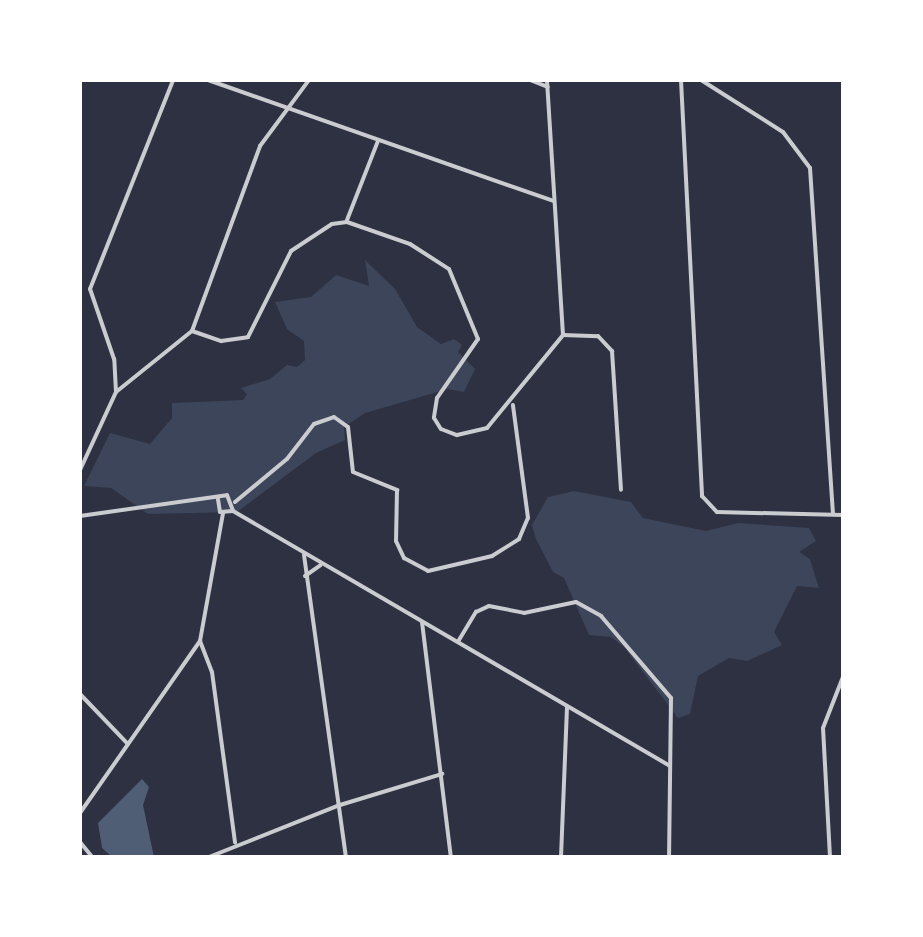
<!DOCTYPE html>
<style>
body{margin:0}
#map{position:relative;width:923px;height:937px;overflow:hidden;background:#2d3142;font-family:"Golos Text",sans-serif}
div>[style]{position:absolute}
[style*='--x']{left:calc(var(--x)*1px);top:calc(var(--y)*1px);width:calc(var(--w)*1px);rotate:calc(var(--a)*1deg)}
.green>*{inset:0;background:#3c4559}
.water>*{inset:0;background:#4f5d75}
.minor>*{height:4px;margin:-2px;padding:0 2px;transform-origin:2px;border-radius:2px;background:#caccd0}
span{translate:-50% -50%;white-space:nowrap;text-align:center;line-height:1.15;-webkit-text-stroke:9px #fff;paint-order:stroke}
.frame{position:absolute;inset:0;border:82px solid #fff;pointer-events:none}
</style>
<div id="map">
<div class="green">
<i style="clip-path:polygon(365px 260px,395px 289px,417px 327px,441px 344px,454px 339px,462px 345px,458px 352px,475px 369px,464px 392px,448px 389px,365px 413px,344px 427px,345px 440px,316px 453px,237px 512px,148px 514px,111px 488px,84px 486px,110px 433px,150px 444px,172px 418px,172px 403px,243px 400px,247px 394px,241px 388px,270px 379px,287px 365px,297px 367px,305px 360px,304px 341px,287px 329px,275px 302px,311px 297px,336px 275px,369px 286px)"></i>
<i style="clip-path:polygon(574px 491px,631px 502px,643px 518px,706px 531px,738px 523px,809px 528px,816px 541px,799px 552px,810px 559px,819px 588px,797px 586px,774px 632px,782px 645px,747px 661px,729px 658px,698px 676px,690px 714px,678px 718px,624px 647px,611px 637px,589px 635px,564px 578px,553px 572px,536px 539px,532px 525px,548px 497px)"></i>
</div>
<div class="water">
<i style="clip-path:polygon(142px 779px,149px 787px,143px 805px,154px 857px,112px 857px,102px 848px,98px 823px)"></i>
</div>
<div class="minor">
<i style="--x:208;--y:80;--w:366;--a:19.3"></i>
<i style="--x:530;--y:80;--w:19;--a:21"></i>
<i style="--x:681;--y:80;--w:417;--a:87.1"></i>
<i style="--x:702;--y:496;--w:22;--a:47"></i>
<i style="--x:717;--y:512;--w:126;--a:1.4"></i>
<i style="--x:701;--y:80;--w:97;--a:32.4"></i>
<i style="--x:783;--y:132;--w:45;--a:53.1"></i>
<i style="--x:810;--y:168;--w:347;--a:86.2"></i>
<i style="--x:347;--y:220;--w:85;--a:-68.6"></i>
<i style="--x:192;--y:331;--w:31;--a:19"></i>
<i style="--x:221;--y:341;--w:27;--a:-8"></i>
<i style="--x:248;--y:337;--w:96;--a:-63.4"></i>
<i style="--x:291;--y:251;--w:49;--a:-33.4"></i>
<i style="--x:332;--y:224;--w:15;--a:-8"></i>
<i style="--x:347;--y:222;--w:67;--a:19.2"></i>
<i style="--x:410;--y:244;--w:46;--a:32.7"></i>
<i style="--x:449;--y:269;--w:76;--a:67.5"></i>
<i style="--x:478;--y:339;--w:72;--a:124.8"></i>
<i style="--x:437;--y:398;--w:20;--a:99"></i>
<i style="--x:434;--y:418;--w:13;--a:58"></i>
<i style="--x:441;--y:429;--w:17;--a:21"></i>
<i style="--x:457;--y:435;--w:31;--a:-13"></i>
<i style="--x:487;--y:428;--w:120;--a:-50.7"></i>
<i style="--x:563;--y:335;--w:256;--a:-93.6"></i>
<i style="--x:563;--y:335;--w:35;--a:2"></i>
<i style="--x:598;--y:336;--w:21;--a:47"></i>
<i style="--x:612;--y:351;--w:139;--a:86.3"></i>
<i style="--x:116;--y:392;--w:97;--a:-38.8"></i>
<i style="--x:192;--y:331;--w:197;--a:-69.8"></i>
<i style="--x:260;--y:146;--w:82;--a:-53.4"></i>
<i style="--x:80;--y:470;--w:86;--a:-65.2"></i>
<i style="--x:116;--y:392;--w:33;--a:-93"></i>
<i style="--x:114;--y:359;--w:74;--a:-108.9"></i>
<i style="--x:90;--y:289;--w:225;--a:-68.3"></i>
<i style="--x:235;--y:502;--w:67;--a:-39.6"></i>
<i style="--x:287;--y:459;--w:44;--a:-52.4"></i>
<i style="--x:314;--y:424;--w:21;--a:-19"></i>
<i style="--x:334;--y:417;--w:17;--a:36"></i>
<i style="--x:348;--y:427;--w:45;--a:83.7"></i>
<i style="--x:353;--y:472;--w:48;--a:22.2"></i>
<i style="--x:397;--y:490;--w:51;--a:91.1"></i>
<i style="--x:396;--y:541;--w:19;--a:65"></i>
<i style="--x:404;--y:558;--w:27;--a:28"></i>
<i style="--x:428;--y:571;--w:66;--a:-13.2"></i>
<i style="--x:492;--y:556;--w:32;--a:-32"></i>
<i style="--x:519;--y:539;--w:23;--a:-67"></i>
<i style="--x:528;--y:518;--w:114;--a:-97.6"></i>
<i style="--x:233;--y:511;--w:506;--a:30.26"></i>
<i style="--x:80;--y:516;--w:148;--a:-8.1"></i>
<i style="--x:227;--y:495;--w:17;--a:69"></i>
<i style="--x:233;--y:511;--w:13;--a:176"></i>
<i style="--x:220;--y:512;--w:13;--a:-99"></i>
<i style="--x:304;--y:555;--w:305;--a:82.1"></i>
<i style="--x:305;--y:576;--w:19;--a:-35"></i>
<i style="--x:422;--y:622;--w:237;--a:83"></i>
<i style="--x:459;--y:640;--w:33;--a:-59"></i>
<i style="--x:476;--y:612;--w:14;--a:-25"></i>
<i style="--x:489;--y:606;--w:36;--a:11"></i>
<i style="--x:524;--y:613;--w:53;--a:-11.9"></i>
<i style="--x:576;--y:602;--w:29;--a:29"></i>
<i style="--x:601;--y:616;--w:108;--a:49.5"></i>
<i style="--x:671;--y:698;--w:159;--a:90.7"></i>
<i style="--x:200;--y:641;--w:33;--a:69"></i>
<i style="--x:212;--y:672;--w:172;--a:82.3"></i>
<i style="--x:80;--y:694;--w:69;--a:46.2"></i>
<i style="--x:80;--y:813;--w:210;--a:-55.1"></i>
<i style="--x:200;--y:641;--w:130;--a:-79.8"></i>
<i style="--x:80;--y:842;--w:19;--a:51"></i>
<i style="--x:209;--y:857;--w:141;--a:-21.7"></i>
<i style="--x:340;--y:805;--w:107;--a:-16.9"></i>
<i style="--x:561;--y:857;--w:150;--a:-87.7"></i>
<i style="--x:830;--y:857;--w:129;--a:-93.1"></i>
<i style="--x:823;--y:728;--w:55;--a:-68.6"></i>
</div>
<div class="frame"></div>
</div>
